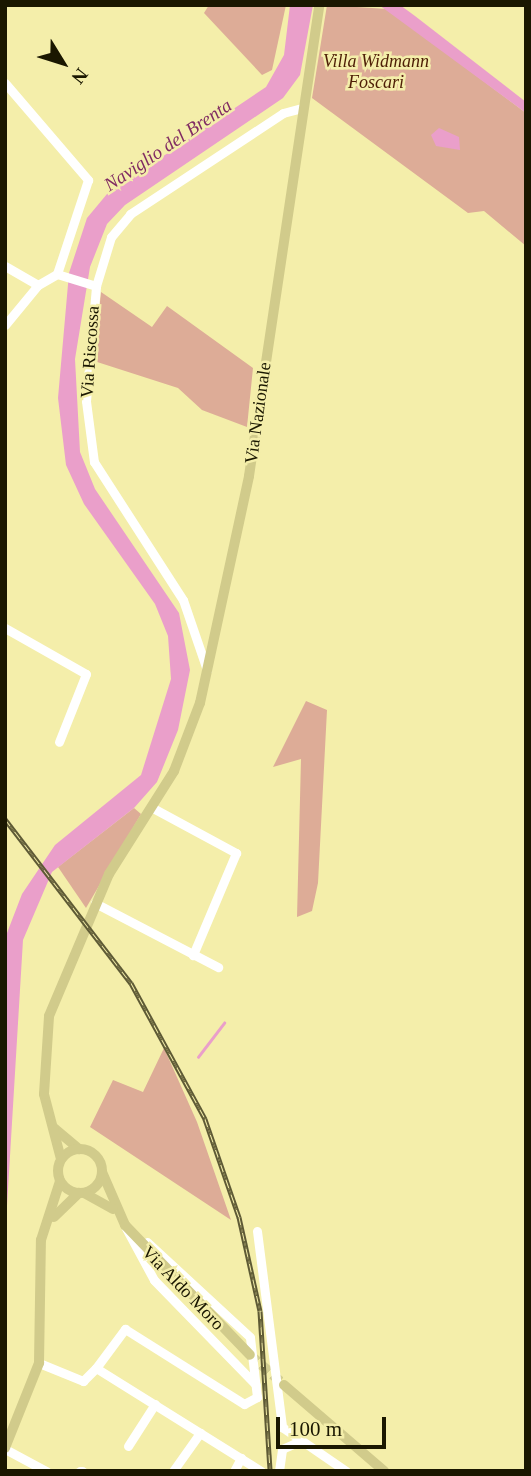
<!DOCTYPE html>
<style>
body{margin:0}
#map{position:relative;width:531px;height:1476px;overflow:hidden;background:#f4eeaa;font-family:Georgia,serif}
div>[style]{position:absolute}
[style*='--x']{left:calc(var(--x)*1px);top:calc(var(--y)*1px);width:calc(var(--w)*1px);rotate:calc(var(--a)*1deg)}
.green>*{inset:0;background:#ddac97}
.water>*{inset:0;background:#ea9fca}
.stream>*{height:2.5px;margin:-1.25px;padding:0 1.25px;transform-origin:1.25px;border-radius:1.25px;background:#ea9fca}
.major-tunnel>*{height:10px;margin-top:-5px;transform-origin:0;background:repeating-linear-gradient(90deg,#d3ce90 0 10px,transparent 0 15px)}
.minor>*{height:9px;margin:-4.5px;padding:0 4.5px;transform-origin:4.5px;border-radius:4.5px;background:#fff}
.major>*{height:10px;margin:-5px;padding:0 5px;transform-origin:5px;border-radius:5px;background:#d1cb8b}
.major>.ring{margin:-5px;padding:0;box-sizing:content-box;background:none;border:10px solid #d1cb8b;border-radius:50%}
.rail>*{height:5px;margin-top:-2.5px;transform-origin:0;background:repeating-linear-gradient(90deg,#f4eeaa 0 8px,#5e5a35 0 16px);box-sizing:border-box;border-block:2px solid #5e5a35}
span{translate:-50% -50%;white-space:nowrap;text-align:center;line-height:1.15;-webkit-text-stroke:5px #f4eeaa;paint-order:stroke}
.park-label{font-size:18px;color:#4e1e06;font-style:italic}
.street-label{font-size:18px;color:#1a1700}
.water-label{font-size:19px;color:#812c63;font-style:italic}
.frame{position:absolute;inset:0;border:7px solid #1a1700;pointer-events:none}
.north{position:absolute;left:28px;top:28px;width:70px;height:70px;-webkit-text-stroke:5px #f4eeaa;paint-order:stroke;rotate:128deg;font-size:19px;font-weight:700;line-height:28px;text-align:center;color:#1a1700}
.north::after{content:'';display:block;margin:auto;width:24px;height:32px;background:#1a1700;clip-path:polygon(50% 0,100% 100%,50% 72%,0 100%)}
.scale{position:absolute;left:276px;top:1417px;width:110px;height:32px;box-sizing:border-box;border:4px solid #1a1700;border-top:0;padding-left:9px;font-size:21px;line-height:24px;white-space:nowrap;color:#1a1700;-webkit-text-stroke:5px #f4eeaa;paint-order:stroke}
</style>
<div id="map">
<div class="green">
<i style="clip-path:polygon(209px 5px,286px 5px,272px 70px,262px 75px,204px 13px)"></i>
<i style="clip-path:polygon(327px 5px,387px 9px,526px 113px,526px 246px,484px 211px,468px 213px,312px 98px)"></i>
<i style="clip-path:polygon(101px 292px,152px 327px,167px 306px,253px 368px,247px 427px,202px 410px,178px 388px,94px 361px)"></i>
<i style="clip-path:polygon(306px 701px,327px 710px,318px 883px,312px 911px,297px 917px,301px 759px,273px 767px)"></i>
<i style="clip-path:polygon(134px 808px,141px 814px,86px 908px,58px 867px)"></i>
<i style="clip-path:polygon(164px 1048px,197px 1122px,231px 1220px,90px 1127px,113px 1080px,143px 1092px)"></i>
</div>
<div class="water">
<i style="clip-path:polygon(290px 5px,313px 5px,300px 75px,283px 98px,125px 205px,107px 224px,90px 267px,75px 359px,80px 452px,95px 489px,179px 613px,190px 670px,178px 730px,157px 782px,134px 808px,52px 872px,23px 940px,5px 1239px,7px 933px,22px 894px,55px 845px,141px 775px,171px 679px,168px 636px,155px 604px,84px 504px,66px 465px,58px 398px,69px 273px,87px 218px,107px 194px,266px 87px,284px 55px)"></i>
<i style="clip-path:polygon(379px 5px,400px 5px,415px 16px,526px 102px,526px 113px)"></i>
<i style="clip-path:polygon(439px 128px,459px 137px,460px 150px,436px 146px,431px 135px)"></i>
</div>
<div class="stream">
<i style="--x:198;--y:1057;--w:43;--a:-52.6"></i>
</div>
<div class="major-tunnel">
<i style="--x:250;--y:1355;--w:40;--a:41"></i>
</div>
<div class="minor">
<i style="--x:5;--y:83;--w:128;--a:49.4"></i>
<i style="--x:88;--y:180;--w:99;--a:108.3"></i>
<i style="--x:57;--y:274;--w:22;--a:150"></i>
<i style="--x:38;--y:285;--w:52;--a:129.5"></i>
<i style="--x:5;--y:266;--w:38;--a:30"></i>
<i style="--x:57;--y:274;--w:41;--a:17.1"></i>
<i style="--x:5;--y:628;--w:93;--a:29.6"></i>
<i style="--x:86;--y:674;--w:73;--a:111.7"></i>
<i style="--x:207;--y:670;--w:74;--a:-108.9"></i>
<i style="--x:183;--y:600;--w:164;--a:-122.8"></i>
<i style="--x:94;--y:462;--w:62;--a:-97.5"></i>
<i style="--x:86;--y:401;--w:115;--a:-85"></i>
<i style="--x:96;--y:286;--w:51;--a:-73"></i>
<i style="--x:111;--y:237;--w:30;--a:-50"></i>
<i style="--x:130;--y:214;--w:183;--a:-33.4"></i>
<i style="--x:283;--y:113;--w:20;--a:-15"></i>
<i style="--x:151;--y:807;--w:97;--a:28.4"></i>
<i style="--x:236;--y:853;--w:111;--a:112.9"></i>
<i style="--x:95;--y:903;--w:139;--a:27.5"></i>
<i style="--x:126;--y:1228;--w:59;--a:61.7"></i>
<i style="--x:154;--y:1280;--w:146;--a:45.8"></i>
<i style="--x:257;--y:1231;--w:198;--a:82.7"></i>
<i style="--x:282;--y:1427;--w:78;--a:34.5"></i>
<i style="--x:39;--y:1363;--w:48;--a:22.2"></i>
<i style="--x:83;--y:1381;--w:18;--a:-45"></i>
<i style="--x:96;--y:1368;--w:195;--a:32"></i>
<i style="--x:96;--y:1368;--w:49;--a:-53.4"></i>
<i style="--x:125;--y:1329;--w:141;--a:32.2"></i>
<i style="--x:244;--y:1404;--w:15;--a:-28"></i>
<i style="--x:257;--y:1397;--w:60;--a:-96.7"></i>
<i style="--x:250;--y:1337;--w:140;--a:-137.3"></i>
<i style="--x:128;--y:1446;--w:50;--a:-57.3"></i>
<i style="--x:5;--y:1449;--w:47;--a:28.2"></i>
<i style="--x:80;--y:1471;--w:2;--a:0"></i>
<i style="--x:173;--y:1471;--w:47;--a:-54.6"></i>
<i style="--x:234;--y:1471;--w:15;--a:-62"></i>
<i style="--x:279;--y:1471;--w:22;--a:-82"></i>
<i style="--x:282;--y:1449;--w:20;--a:-24"></i>
</div>
<div class="major">
<i style="--x:54;--y:1128;--w:33;--a:40"></i>
<i class="ring" style="left:58px;top:1149px;width:34px;height:34px"></i>
<i style="--x:61;--y:1159;--w:67;--a:-104.7"></i>
<i style="--x:44;--y:1094;--w:78;--a:-86.3"></i>
<i style="--x:49;--y:1016;--w:154;--a:-67.1"></i>
<i style="--x:109;--y:874;--w:122;--a:-57.7"></i>
<i style="--x:174;--y:771;--w:73;--a:-69.1"></i>
<i style="--x:200;--y:703;--w:232;--a:-77.8"></i>
<i style="--x:249;--y:476;--w:476;--a:-81.5"></i>
<i style="--x:102;--y:1172;--w:58;--a:66.5"></i>
<i style="--x:125;--y:1225;--w:180;--a:46.1"></i>
<i style="--x:84;--y:1193;--w:33;--a:29"></i>
<i style="--x:54;--y:1217;--w:35;--a:-44"></i>
<i style="--x:284;--y:1385;--w:132;--a:40.7"></i>
<i style="--x:5;--y:1448;--w:92;--a:-68.2"></i>
<i style="--x:39;--y:1363;--w:123;--a:-89.1"></i>
<i style="--x:41;--y:1240;--w:62;--a:-72.1"></i>
</div>
<div class="rail">
<i style="--x:5;--y:819;--w:207;--a:52.5"></i>
<i style="--x:131;--y:983;--w:155;--a:61.4"></i>
<i style="--x:205;--y:1119;--w:104;--a:70.9"></i>
<i style="--x:239;--y:1217;--w:96;--a:77.4"></i>
<i style="--x:260;--y:1311;--w:160;--a:86.4"></i>
</div>
<div class="park-label">
<span style="left:376px;top:72px">Villa Widmann<br>Foscari</span>
</div>
<div class="street-label">
<span style="left:90px;top:352px;rotate:-86deg">Via Riscossa</span>
<span style="left:258px;top:413px;rotate:-82deg">Via Nazionale</span>
<span style="left:183px;top:1288px;rotate:46deg">Via Aldo Moro</span>
</div>
<div class="water-label">
<span style="left:168px;top:145px;rotate:-34deg">Naviglio del Brenta</span>
</div>
<div class="frame"></div>
<div class="north">N</div>
<div class="scale">100 m</div>
</div>
